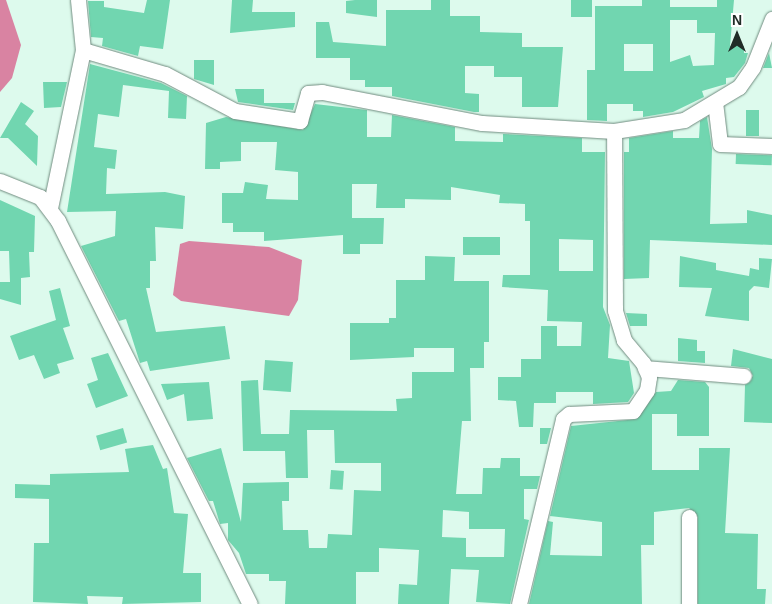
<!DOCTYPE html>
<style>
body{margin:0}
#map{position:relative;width:772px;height:604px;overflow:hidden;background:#ddfaed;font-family:Arial,sans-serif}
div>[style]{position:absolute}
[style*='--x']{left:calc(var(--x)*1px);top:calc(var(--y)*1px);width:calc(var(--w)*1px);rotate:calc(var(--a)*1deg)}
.water>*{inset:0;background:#d983a2}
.building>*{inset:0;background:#71d6b0;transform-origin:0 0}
.roads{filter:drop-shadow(0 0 1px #708b7f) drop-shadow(0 0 1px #708b7f)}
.street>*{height:15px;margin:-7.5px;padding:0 7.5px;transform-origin:7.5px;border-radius:7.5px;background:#fff}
span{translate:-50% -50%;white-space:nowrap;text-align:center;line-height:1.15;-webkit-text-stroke:5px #fff;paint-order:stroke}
.north{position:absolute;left:712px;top:10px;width:50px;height:50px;-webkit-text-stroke:4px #fff;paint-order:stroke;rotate:0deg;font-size:14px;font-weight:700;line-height:20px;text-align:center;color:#212c27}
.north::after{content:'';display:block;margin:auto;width:18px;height:22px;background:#212c27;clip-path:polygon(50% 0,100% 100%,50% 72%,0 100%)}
</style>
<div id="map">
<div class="water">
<i style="clip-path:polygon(0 0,6px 0,21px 45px,12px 78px,0 92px)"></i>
<i style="clip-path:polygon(189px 241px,269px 247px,302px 260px,298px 300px,289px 316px,181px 301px,173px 295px,180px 244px)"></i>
</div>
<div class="building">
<i style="clip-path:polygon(147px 0,170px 0,163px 49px,140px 46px,138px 56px,102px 46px,103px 38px,91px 37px,88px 1px,104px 1px,104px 7px,144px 13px)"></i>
<i style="clip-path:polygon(232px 0,253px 0,252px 12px,295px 12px,295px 27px,230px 33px)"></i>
<i style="clip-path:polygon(355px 0,377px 0,377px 17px,346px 13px,346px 1px)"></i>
<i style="clip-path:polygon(431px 0,450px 0,450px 16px,480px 16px,480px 32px,522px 33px,522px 47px,563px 47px,558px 107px,522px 107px,522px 77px,494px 77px,494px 66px,465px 66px,465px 93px,479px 94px,479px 112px,474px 112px,392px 96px,392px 87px,365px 87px,365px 80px,350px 80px,350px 58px,316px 58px,316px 22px,329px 22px,333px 42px,386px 46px,386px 10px,431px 10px)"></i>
<i style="left:571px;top:0;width:21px;height:17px"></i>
<i style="clip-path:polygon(evenodd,642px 0,670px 0,670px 7px,717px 7px,717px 0,734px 0,730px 46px,744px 46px,744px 53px,748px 53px,745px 63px,734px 77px,726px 78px,726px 84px,702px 91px,704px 97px,673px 112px,643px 117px,643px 111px,633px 111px,633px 104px,607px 104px,607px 121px,587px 120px,587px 70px,595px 70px,595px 6px,642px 6px,642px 0,670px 20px,697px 20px,697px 33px,715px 33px,714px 65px,693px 66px,690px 55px,670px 62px,670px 20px,642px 0,624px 44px,653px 44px,653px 71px,624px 71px,624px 44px)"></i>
<i style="clip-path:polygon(769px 53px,772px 68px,763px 68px)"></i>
<i style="clip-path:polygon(194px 60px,214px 60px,214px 85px,194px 79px)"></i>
<i style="clip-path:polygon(90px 64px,161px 83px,187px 96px,186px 119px,168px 118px,169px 91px,123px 85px,119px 117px,98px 114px,94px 147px,117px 150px,115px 169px,107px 168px,106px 194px,165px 192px,185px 196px,183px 229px,155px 227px,156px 261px,150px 261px,150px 288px,146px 288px,156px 332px,225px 326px,230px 359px,150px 371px,147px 361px,140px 363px,126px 319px,119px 321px,81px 246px,115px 236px,116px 211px,67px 212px)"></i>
<i style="clip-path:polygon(43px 82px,67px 82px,61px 107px,44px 108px)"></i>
<i style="clip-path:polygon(235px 89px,264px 89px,264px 103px,295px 103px,293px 110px,238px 102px)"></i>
<i style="clip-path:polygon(21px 102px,34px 111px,25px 124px,38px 136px,37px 166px,8px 138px,0 138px)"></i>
<i style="clip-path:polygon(evenodd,315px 104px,367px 110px,367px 137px,391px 137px,392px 115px,455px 127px,455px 141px,503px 142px,503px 134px,582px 138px,582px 152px,605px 152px,603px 307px,610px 325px,608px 358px,629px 361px,634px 393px,628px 402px,593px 404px,593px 392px,556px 392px,556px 403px,534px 403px,533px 427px,519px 427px,516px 401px,498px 400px,498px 377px,521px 377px,521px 359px,541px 359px,541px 326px,557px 326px,557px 346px,581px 346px,582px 322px,547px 321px,548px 290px,502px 287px,503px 275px,530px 275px,530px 221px,525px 221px,525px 204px,499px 203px,500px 195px,451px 187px,451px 200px,405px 199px,405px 208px,376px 208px,377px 184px,352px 184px,352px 218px,384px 218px,383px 244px,360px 244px,360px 254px,343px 254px,343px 235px,264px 241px,264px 232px,233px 232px,233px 223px,222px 223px,222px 193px,243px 193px,245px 182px,268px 185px,266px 199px,298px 200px,298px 172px,275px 170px,277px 142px,241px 142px,241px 161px,220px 162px,220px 169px,205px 169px,206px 123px,226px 117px,303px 130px,315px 104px,559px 239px,593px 240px,593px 271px,559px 271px,559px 239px)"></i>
<i style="left:746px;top:110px;width:13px;height:26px"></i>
<i style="clip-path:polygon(707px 117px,712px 149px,710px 224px,747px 223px,747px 210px,772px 215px,772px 245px,650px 240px,649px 278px,624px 279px,624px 152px,629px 152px,629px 138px,673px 131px,673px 138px,699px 138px,700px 121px)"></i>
<i style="left:736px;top:154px;width:36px;height:10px;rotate:2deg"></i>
<i style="clip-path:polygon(0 200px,35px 216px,34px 252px,29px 252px,30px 277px,21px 278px,21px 305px,0 299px,0 282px,10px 282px,9px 251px,0 251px)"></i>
<i style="left:463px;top:237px;width:37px;height:18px"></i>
<i style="clip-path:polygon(evenodd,425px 256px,455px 257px,454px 281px,489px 281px,489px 342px,484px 342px,484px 368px,470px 368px,471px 421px,462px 421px,456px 494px,482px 494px,483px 468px,500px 468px,501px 458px,520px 458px,520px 476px,540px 476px,537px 489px,524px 489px,524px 519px,529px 520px,510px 604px,476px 602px,479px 570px,451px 569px,449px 604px,398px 604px,399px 584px,417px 585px,419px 550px,379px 548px,379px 572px,356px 572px,356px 604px,285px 604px,286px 581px,269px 581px,269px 574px,246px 574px,239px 553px,228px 540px,228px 523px,220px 524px,213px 501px,209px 501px,187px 458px,221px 448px,241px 522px,243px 483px,289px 482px,289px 501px,282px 501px,283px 530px,308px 530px,309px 548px,327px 548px,328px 534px,352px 535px,354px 490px,381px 491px,381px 463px,335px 463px,334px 430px,307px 430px,308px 478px,286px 478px,285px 451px,243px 451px,241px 381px,258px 380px,261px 434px,289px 434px,290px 410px,397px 411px,396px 399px,412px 398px,412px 372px,454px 372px,454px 348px,414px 348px,414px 357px,350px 360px,350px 323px,389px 323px,389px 318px,396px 318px,396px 280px,425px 280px,425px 256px,443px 510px,469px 512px,469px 529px,505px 529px,504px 557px,466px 557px,466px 538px,442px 537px,443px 510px)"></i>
<i style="clip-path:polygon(680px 256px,716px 263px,716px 270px,749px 276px,750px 268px,759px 270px,759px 258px,772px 259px,769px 288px,754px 286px,749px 291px,749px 321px,705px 316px,712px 288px,679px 287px)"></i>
<i style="clip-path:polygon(60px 288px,70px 326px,63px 328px,74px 359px,57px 364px,60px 373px,44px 379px,34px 355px,19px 360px,10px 336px,56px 320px,49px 291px)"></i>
<i style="clip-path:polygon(626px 313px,647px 314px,647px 326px,630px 326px)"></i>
<i style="clip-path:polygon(678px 338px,697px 340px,697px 351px,705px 351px,705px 363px,678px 361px)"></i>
<i style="clip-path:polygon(733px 349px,772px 359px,772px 423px,744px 422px,745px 385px,753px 376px,749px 368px,731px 366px)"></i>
<i style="clip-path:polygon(108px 353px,128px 396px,96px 408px,87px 384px,98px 380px,91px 358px)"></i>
<i style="left:265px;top:360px;width:28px;height:30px;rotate:4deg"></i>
<i style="clip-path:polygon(678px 380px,705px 382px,709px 387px,709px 436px,677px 436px,677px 414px,652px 414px,652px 470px,699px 470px,699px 448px,730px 448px,725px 533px,758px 534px,757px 589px,766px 589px,765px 604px,698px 604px,698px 517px,689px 508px,654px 512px,654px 545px,641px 545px,642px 604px,529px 604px,548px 521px,553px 522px,550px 555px,602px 556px,602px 522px,550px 516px,571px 426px,637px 419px,656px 392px,671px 391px)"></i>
<i style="clip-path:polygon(209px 382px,213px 419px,187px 421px,184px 394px,167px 400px,161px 384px)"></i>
<i style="left:123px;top:428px;width:15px;height:28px;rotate:74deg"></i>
<i style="clip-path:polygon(540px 428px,551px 428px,547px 444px,540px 444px)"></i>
<i style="clip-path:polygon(153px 445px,163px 469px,167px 468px,174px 513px,188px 514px,183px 573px,201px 573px,201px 602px,122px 604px,123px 597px,87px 596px,88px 604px,33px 602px,34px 543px,49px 543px,49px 499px,15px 498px,15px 484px,50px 485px,50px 474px,129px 472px,125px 449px)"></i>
<i style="left:331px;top:470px;width:13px;height:19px;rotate:4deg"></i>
</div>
<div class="roads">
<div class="street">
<i style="--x:83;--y:50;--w:85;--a:16.3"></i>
<i style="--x:165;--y:74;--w:79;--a:27.9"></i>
<i style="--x:235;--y:111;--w:66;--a:8.7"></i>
<i style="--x:300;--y:121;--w:29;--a:-74"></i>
<i style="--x:308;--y:93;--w:14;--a:-4"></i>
<i style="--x:322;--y:92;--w:163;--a:11"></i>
<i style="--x:482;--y:123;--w:132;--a:3.5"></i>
<i style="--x:614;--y:131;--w:71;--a:-8.9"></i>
<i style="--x:684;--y:120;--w:64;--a:-31"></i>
<i style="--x:739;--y:87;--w:24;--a:-55"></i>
<i style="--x:753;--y:67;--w:52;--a:-68.4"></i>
<i style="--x:715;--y:102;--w:42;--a:83.2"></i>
<i style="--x:720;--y:144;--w:52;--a:2.2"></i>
<i style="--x:0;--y:181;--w:43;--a:21.8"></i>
<i style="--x:40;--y:197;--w:30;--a:53"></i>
<i style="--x:58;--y:221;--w:428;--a:63.4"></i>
<i style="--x:50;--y:208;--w:161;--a:-78.2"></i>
<i style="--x:83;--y:50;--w:50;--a:-95.7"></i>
<i style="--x:645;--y:368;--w:99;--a:4.6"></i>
<i style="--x:689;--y:517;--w:87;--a:90"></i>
<i style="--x:519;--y:604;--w:190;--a:-76.6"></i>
<i style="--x:563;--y:419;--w:8;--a:-40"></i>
<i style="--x:569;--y:414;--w:64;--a:-2.7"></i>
<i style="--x:633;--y:411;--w:25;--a:-56"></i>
<i style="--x:647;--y:390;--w:13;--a:-81"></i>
<i style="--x:649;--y:377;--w:15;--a:-113"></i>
<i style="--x:643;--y:363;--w:30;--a:-130"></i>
<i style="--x:624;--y:340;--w:31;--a:-107"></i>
<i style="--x:615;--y:310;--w:179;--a:-90.3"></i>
</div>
</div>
<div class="north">N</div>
</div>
